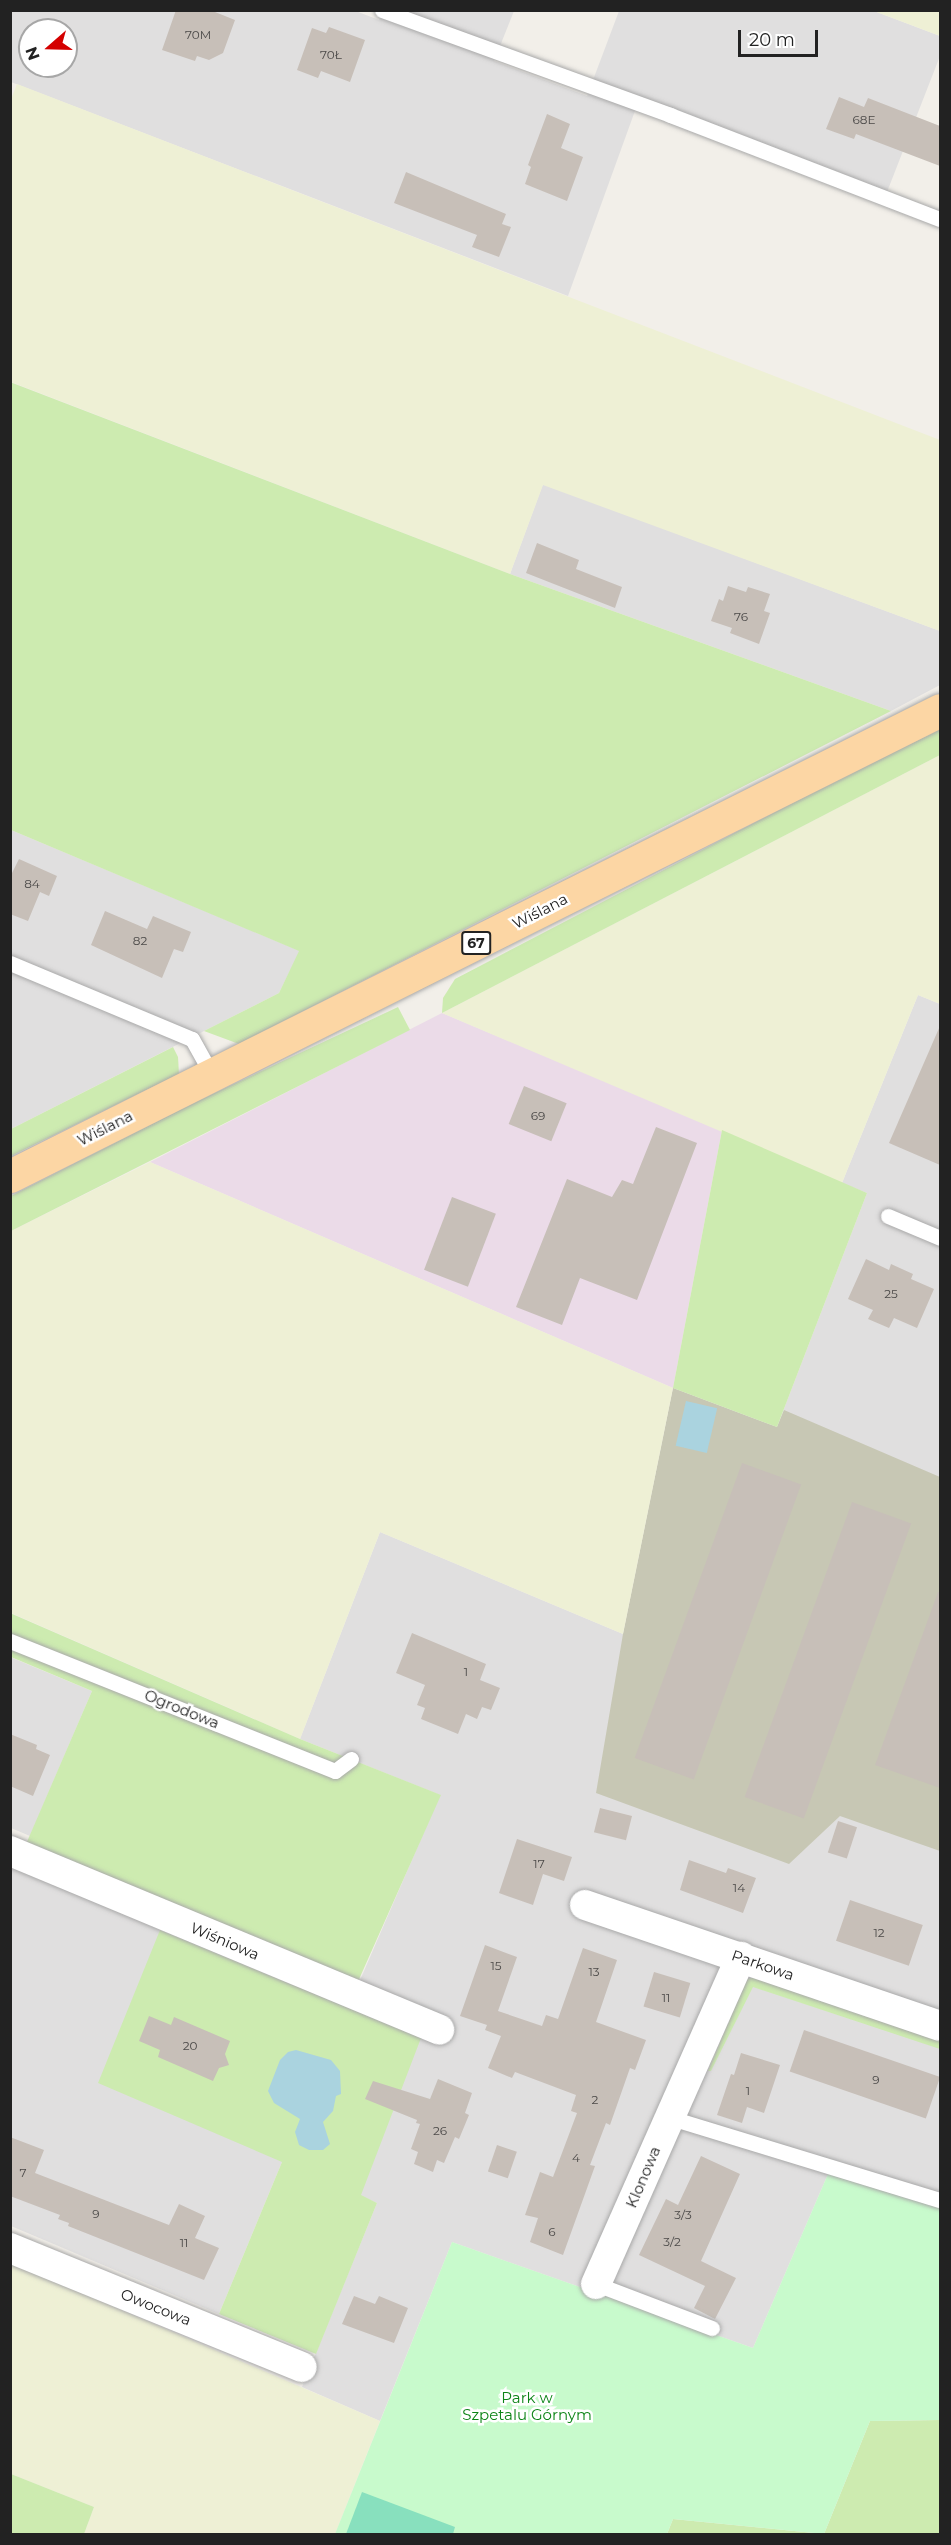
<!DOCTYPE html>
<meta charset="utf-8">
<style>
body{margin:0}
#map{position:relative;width:951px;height:2545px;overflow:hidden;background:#f2efe9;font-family:Montserrat,sans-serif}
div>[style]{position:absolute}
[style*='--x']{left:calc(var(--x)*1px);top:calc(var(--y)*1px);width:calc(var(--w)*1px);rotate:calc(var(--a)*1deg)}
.residential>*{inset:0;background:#e0dfdf}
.industrial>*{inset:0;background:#ebdbe8}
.construction>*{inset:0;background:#c7c7b4}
.farmland>*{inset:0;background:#eef0d5}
.grass>*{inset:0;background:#cdebb0}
.park>*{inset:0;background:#c8facc}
.pitch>*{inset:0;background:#88e0be}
.water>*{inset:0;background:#aad3df;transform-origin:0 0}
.building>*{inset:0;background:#c7bfb8;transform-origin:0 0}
.roads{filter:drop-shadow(0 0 2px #a9a9a9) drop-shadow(0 0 2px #a9a9a9)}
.service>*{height:15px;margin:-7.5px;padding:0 7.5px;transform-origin:7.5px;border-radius:7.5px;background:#fff}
.minor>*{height:30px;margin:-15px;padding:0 15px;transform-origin:15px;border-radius:15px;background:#fff}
.primary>*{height:33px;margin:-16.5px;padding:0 16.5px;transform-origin:16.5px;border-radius:16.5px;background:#fcd6a4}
span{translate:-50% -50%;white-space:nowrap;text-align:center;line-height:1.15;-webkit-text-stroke:5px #fff;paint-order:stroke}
.number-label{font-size:12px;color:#4b4948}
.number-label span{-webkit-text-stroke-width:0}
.shield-label span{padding:2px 4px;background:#fff;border:2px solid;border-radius:4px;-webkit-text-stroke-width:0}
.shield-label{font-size:14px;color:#222;font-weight:700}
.street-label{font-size:15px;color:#222}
.park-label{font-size:15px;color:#0c8416}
.frame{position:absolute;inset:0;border:12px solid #222;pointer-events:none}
.north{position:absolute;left:18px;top:18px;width:60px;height:60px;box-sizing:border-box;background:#fff;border:2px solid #a7a7a7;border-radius:50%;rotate:250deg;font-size:16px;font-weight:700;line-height:24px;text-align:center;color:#222}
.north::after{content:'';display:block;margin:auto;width:21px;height:27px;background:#d40000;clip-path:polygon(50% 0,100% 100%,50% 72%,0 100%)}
.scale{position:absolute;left:738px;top:30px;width:80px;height:27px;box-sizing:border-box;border:3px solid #222;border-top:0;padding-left:8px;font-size:18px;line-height:21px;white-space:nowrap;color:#222;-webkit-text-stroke:4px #fff;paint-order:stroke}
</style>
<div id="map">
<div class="residential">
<i style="clip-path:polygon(evenodd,353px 10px,379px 20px,382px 11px,514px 11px,494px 61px,587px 96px,619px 11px,874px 11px,940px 36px,940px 56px,887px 192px,640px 97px,568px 296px,11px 82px,10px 11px,353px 10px,30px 30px,66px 30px,66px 66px,30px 66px,30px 30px)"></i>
<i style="clip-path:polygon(543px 484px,940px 631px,940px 685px,891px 711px,510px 574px)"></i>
<i style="clip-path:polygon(11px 830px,300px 951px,279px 993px,11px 1129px)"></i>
<i style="clip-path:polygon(918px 995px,940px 1004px,940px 2207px,828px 2174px,753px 2348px,452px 2242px,380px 2421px,302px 2387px,377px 2203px,282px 2162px,219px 2314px,11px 2226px,10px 1866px,348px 2008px,440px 1795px,300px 1739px,380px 1532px,623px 1634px,673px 1388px,777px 1427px,867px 1193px,842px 1183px)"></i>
<i style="clip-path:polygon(10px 1657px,92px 1691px,30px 1836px,11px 1828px)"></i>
</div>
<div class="industrial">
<i style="clip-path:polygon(442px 1013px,722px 1130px,673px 1388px,150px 1162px)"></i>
</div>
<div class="construction">
<i style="clip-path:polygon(673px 1388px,777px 1427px,784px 1410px,940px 1477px,940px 1851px,840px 1816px,789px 1864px,596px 1793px,623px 1634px)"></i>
</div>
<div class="farmland">
<i style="clip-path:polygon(874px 11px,940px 11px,940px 36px)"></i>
<i style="clip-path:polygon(17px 84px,940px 440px,940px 631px,543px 485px,510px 574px,11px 382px,10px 102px)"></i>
<i style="clip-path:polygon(940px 755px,940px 1004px,918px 995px,842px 1183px,442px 1013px)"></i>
<i style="clip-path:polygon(150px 1162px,673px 1388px,623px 1634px,380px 1532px,300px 1739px,11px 1613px,11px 1231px)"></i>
<i style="clip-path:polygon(10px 2262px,380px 2421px,335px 2534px,84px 2534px,94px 2507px,11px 2474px)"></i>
</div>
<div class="grass">
<i style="clip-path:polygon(10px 382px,510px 574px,891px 711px,239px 1044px,204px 1031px,279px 993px,299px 951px,11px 830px)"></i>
<i style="clip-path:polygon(940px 726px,940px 755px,442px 1013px,443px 998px,455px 979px)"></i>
<i style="clip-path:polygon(398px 1007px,410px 1030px,11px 1231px,11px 1196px,185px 1107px)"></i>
<i style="clip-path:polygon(173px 1047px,178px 1057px,179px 1074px,11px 1156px,11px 1129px)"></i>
<i style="clip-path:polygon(722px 1130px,867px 1193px,777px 1427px,673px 1388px)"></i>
<i style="clip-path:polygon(10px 1613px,300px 1739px,441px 1795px,356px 1986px,26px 1844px,92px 1691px,11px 1657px)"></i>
<i style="clip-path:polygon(160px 1930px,421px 2038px,361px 2195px,377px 2203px,316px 2354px,219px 2314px,282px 2162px,98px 2083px)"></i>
<i style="clip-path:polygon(755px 1977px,940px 2041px,940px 2049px,753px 1987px,711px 2071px,708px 2071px,747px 1979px)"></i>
<i style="clip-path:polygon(940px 2420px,940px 2534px,667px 2534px,673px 2519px,824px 2534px,870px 2421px)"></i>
<i style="clip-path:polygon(11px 2474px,94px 2507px,84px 2534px,11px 2534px)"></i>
</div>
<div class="park">
<i style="clip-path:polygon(828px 2174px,940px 2207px,940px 2420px,870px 2421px,824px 2534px,673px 2519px,667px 2534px,335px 2534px,452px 2242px,753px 2348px)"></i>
</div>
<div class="pitch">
<i style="clip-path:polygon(362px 2492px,455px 2527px,453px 2534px,346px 2534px)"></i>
</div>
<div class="water">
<i style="left:686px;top:1401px;width:32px;height:46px;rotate:13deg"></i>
<i style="clip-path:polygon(296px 2050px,331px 2060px,340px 2071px,341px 2094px,336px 2096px,333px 2111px,323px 2122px,330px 2144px,323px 2150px,309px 2150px,299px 2145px,295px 2132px,300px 2119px,274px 2103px,268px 2091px,280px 2060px,288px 2052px)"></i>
</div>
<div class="building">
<i style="clip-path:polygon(176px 10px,210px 10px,235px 20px,223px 53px,209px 60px,197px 56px,195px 61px,162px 50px)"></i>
<i style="clip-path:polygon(329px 27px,365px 40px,350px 82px,321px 71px,318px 78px,297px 70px,312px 28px,326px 33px)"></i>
<i style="clip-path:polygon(839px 97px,864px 107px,868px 98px,940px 126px,940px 166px,856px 134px,854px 139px,826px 129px)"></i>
<i style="clip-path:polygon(547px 114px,570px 124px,561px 148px,583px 157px,567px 201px,525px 184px,531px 167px,528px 165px)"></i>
<i style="clip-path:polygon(406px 172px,506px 214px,502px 224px,511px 227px,499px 257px,472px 247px,477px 235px,394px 203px)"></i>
<i style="clip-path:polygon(537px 543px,579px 560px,576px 569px,622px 587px,615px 608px,526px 573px)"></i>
<i style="clip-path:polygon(728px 586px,746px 592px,748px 587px,770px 594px,764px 611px,770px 613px,759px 644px,730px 633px,732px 628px,711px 621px,719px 599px,723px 601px)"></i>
<i style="clip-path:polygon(19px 859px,57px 876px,49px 896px,40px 892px,28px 921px,10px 914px,10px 877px)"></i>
<i style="clip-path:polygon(105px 911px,147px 929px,153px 916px,191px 932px,183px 952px,174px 949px,162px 978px,91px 945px)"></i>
<i style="clip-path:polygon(940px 1026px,940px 1165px,889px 1143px)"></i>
<i style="left:524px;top:1086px;width:46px;height:41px;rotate:22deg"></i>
<i style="clip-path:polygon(656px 1127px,697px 1143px,637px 1300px,580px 1278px,562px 1325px,516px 1307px,567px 1179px,612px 1197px,622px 1180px,633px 1184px)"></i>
<i style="left:452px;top:1197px;width:47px;height:78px;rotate:21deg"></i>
<i style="clip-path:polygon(866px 1259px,889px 1270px,891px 1264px,913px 1274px,911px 1279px,934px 1289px,917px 1328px,894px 1318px,889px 1328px,868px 1319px,873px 1310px,848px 1299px)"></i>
<i style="left:742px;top:1463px;width:63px;height:314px;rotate:20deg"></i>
<i style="left:852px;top:1502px;width:63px;height:314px;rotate:20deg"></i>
<i style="clip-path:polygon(938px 1592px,940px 1592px,940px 1788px,875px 1765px)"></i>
<i style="clip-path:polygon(412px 1633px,486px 1664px,480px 1680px,500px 1688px,491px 1710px,482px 1707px,477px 1719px,466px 1714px,458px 1734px,421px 1719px,425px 1708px,417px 1705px,425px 1685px,396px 1673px)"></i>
<i style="clip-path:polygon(10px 1734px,37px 1745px,36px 1749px,50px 1755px,33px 1796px,10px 1786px)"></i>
<i style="left:600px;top:1808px;width:33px;height:25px;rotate:14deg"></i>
<i style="left:838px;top:1821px;width:20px;height:33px;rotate:18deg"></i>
<i style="clip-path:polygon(517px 1839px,572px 1857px,564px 1881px,543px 1874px,533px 1905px,499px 1893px)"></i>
<i style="clip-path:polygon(689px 1860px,726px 1873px,728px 1868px,756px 1878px,743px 1913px,680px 1890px)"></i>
<i style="left:850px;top:1900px;width:77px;height:43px;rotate:19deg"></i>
<i style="clip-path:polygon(485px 1945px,517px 1957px,498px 2011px,542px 2026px,546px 2015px,558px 2019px,583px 1948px,617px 1960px,596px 2022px,646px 2040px,635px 2070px,630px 2068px,610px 2125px,606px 2123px,590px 2165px,595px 2166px,563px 2255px,530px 2242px,538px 2218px,525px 2215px,540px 2172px,553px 2177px,577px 2113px,571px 2111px,576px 2095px,515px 2072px,512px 2078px,488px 2068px,501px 2036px,485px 2030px,487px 2025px,460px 2016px)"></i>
<i style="left:654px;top:1972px;width:38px;height:36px;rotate:17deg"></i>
<i style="clip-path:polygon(149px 2016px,171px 2025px,174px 2017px,230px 2041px,225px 2054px,229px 2065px,219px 2068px,213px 2081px,158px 2057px,160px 2050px,139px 2041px)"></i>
<i style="left:804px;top:2030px;width:144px;height:44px;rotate:19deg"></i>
<i style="clip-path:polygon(741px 2053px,780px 2065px,764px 2113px,747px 2107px,742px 2123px,717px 2115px,731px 2074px,734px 2075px)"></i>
<i style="clip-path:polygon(438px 2079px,472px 2093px,465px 2113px,469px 2115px,459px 2139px,455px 2137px,444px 2163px,437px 2160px,433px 2172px,414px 2164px,418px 2152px,411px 2149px,420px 2124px,416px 2123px,417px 2120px,365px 2099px,373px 2081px,430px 2099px)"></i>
<i style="clip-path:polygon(10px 2137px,44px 2150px,35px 2173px,169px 2225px,179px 2204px,205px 2216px,195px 2238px,219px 2248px,204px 2280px,68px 2226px,69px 2223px,58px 2219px,60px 2215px,10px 2196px)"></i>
<i style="left:497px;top:2145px;width:21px;height:28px;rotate:19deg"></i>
<i style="clip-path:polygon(701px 2156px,740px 2174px,701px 2261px,736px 2278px,715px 2319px,694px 2308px,705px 2286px,639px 2255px,666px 2199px,678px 2205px)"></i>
<i style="clip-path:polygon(354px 2296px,375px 2304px,379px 2296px,408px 2308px,394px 2343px,342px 2324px)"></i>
</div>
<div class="roads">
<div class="service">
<i style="--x:382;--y:10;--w:307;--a:20"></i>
<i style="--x:670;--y:115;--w:289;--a:21.1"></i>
<i style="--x:10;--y:963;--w:197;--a:22.7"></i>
<i style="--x:192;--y:1039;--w:41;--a:60.9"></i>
<i style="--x:888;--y:1216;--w:56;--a:22.9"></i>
<i style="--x:10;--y:1641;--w:350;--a:21.8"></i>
<i style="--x:335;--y:1771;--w:20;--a:-37"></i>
<i style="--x:668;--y:2117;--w:284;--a:17"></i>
<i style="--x:596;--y:2284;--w:124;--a:20.8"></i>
</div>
<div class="minor">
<i style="--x:10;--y:1851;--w:465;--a:22.6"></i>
<i style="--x:585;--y:1905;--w:375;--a:18.8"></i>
<i style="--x:10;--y:2248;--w:315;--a:22.2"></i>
<i style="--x:596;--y:2284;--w:358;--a:-66.1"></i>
</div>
<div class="primary">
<i style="--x:10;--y:1176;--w:1040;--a:-26.61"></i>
</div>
</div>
<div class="number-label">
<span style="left:198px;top:35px">70M</span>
<span style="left:331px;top:55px">70Ł</span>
<span style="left:864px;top:120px">68E</span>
<span style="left:741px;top:617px">76</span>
<span style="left:32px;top:884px">84</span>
<span style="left:140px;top:941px">82</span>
<span style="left:538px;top:1116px">69</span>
<span style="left:891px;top:1294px">25</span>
<span style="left:466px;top:1672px">1</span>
<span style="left:539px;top:1864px">17</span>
<span style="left:739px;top:1888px">14</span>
<span style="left:879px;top:1933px">12</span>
<span style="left:496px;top:1966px">15</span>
<span style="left:594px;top:1972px">13</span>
<span style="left:666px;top:1998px">11</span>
<span style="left:190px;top:2046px">20</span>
<span style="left:876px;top:2080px">9</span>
<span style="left:748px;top:2091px">1</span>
<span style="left:595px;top:2100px">2</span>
<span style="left:440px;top:2131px">26</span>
<span style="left:576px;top:2158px">4</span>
<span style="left:23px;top:2173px">7</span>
<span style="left:96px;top:2214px">9</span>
<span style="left:683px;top:2215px">3/3</span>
<span style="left:552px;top:2232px">6</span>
<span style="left:672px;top:2242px">3/2</span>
<span style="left:184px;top:2243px">11</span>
</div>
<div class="shield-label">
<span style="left:476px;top:943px">67</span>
</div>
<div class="street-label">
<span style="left:540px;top:911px;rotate:-27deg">Wiślana</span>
<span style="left:105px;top:1128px;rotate:-27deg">Wiślana</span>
<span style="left:182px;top:1709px;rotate:22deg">Ogrodowa</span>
<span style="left:225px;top:1941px;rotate:23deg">Wiśniowa</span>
<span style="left:763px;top:1965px;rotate:19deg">Parkowa</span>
<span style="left:643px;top:2177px;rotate:-67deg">Klonowa</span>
<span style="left:156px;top:2307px;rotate:22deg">Owocowa</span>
</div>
<div class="park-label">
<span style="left:527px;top:2406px">Park w<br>Szpetalu Górnym</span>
</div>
<div class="frame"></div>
<div class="north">N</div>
<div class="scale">20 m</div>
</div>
